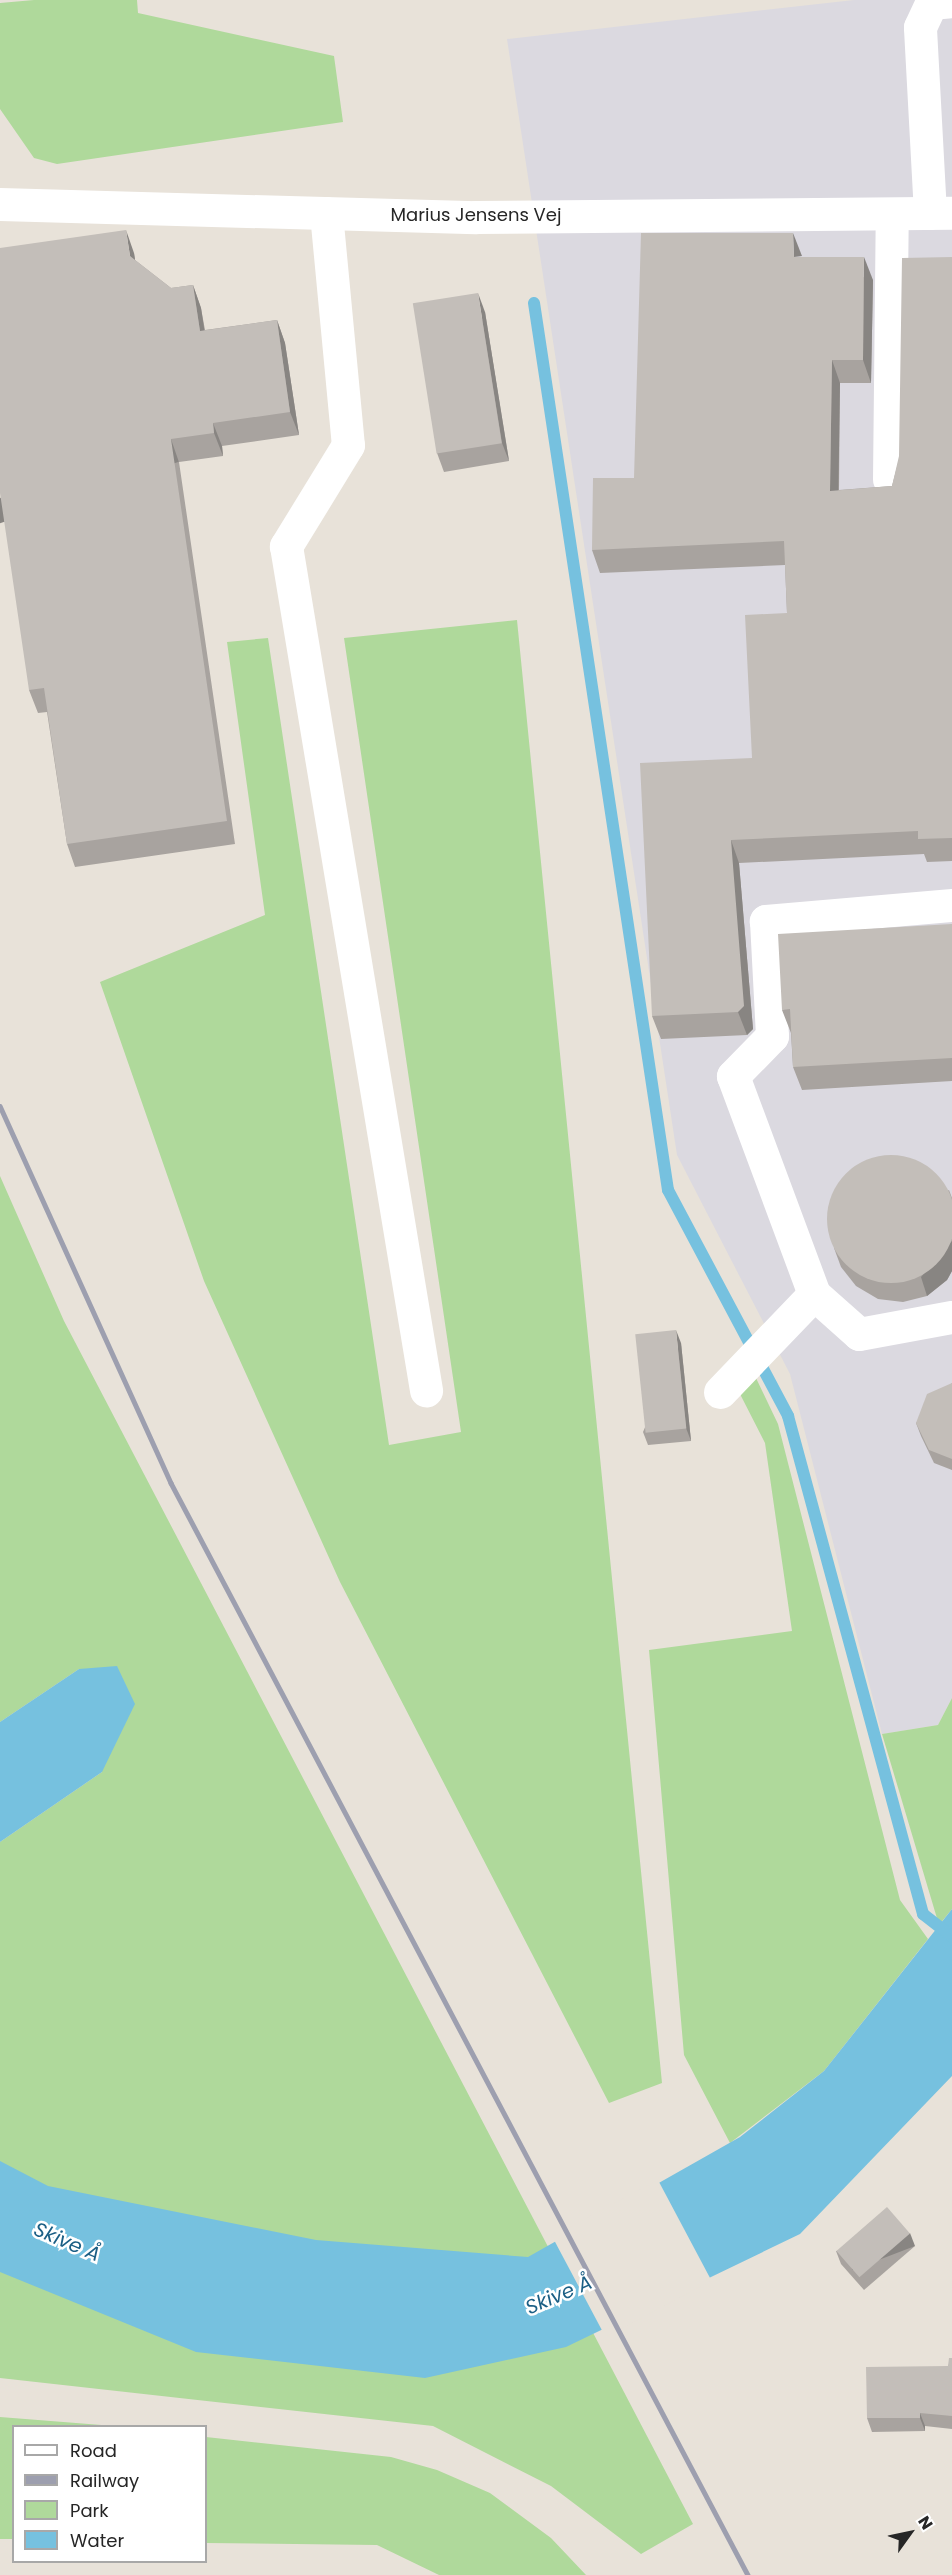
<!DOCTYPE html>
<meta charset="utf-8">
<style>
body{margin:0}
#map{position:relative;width:952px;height:2575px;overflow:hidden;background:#e8e2d9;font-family:Poppins,sans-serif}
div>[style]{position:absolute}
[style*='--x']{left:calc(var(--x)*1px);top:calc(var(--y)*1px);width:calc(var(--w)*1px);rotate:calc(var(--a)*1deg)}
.industrial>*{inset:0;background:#dbd9e0}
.green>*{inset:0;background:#afd99b}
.water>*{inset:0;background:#76c1df}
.pier>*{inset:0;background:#e8e2d9;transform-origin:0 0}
.stream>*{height:12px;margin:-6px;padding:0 6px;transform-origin:6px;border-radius:6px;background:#76c1df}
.minor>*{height:33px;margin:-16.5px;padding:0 16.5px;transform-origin:16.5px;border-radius:16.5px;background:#fff}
.rail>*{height:4.5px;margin:-2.25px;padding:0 2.25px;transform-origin:2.25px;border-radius:2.25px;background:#9d9faf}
.wall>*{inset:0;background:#a8a39f}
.shaded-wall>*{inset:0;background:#888582;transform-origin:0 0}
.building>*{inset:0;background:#c3beb9;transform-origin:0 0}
.round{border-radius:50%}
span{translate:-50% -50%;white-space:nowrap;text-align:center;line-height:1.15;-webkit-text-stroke:5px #fff;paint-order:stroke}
.street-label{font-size:18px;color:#262626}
.water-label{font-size:20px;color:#1b5f85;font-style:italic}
.legend{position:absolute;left:12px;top:2425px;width:195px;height:138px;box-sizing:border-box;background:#fff;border:2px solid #a8a8a8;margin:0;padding:8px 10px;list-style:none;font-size:18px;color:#262626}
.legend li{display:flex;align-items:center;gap:12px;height:30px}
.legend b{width:30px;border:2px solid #a8a8a8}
.north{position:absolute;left:880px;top:2503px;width:60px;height:60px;-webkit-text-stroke:4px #fff;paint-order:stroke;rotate:57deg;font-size:16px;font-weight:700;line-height:24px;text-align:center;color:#262626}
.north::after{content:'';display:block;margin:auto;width:21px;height:27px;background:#262626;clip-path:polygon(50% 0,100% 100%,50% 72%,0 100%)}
</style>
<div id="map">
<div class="industrial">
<i style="clip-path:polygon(854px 0,952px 0,952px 1698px,938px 1725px,882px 1734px,790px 1374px,677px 1155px,507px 39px)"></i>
</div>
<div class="green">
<i style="clip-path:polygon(34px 0,137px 0,138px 13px,334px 56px,343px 122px,57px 164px,34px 158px,0 109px,0 3px)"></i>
<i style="clip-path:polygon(517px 620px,662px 2083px,609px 2103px,340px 1582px,204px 1281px,100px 982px,265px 915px,227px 642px,268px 638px,389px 1445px,461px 1432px,344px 638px)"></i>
<i style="clip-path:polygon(0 1176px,64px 1321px,693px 2524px,641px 2554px,551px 2486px,433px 2426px,0 2378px,0 1842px,102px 1772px,79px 1669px,0 1722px)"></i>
<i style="clip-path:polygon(756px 1378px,778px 1424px,900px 1900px,928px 1939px,824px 2071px,730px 2143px,684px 2055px,649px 1650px,792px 1631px,765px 1443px,740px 1394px)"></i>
<i style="clip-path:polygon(952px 1698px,952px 1909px,939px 1925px,882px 1734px,938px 1725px)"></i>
<i style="clip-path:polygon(0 2417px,114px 2426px,14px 2426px,13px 2539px,0 2539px)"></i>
<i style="clip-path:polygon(206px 2437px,391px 2457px,437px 2470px,490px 2493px,551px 2538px,586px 2575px,439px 2575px,377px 2545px,206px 2543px)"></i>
</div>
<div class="water">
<i style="clip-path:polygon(117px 1666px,135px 1704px,102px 1772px,0 1842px,0 1722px,79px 1669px)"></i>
<i style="clip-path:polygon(952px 1909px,952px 2076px,800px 2234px,566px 2347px,425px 2378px,196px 2352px,0 2272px,0 2161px,48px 2186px,316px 2240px,528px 2257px,740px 2137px,824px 2071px)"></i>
</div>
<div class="pier">
<i style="left:658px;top:2180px;width:114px;height:120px;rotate:62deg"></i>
</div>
<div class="stream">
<i style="--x:534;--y:303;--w:897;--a:81.41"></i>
<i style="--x:668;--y:1190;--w:256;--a:62"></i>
<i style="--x:788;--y:1416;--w:516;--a:74.83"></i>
<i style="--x:923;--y:1914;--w:37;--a:38"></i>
</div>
<div class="minor">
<i style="--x:0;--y:204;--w:476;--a:1.6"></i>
<i style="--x:476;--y:217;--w:476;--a:-0.5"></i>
<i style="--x:326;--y:213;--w:233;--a:84.6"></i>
<i style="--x:348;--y:445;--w:119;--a:121.5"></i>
<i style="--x:286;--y:546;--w:856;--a:80.58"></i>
<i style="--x:930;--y:213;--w:186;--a:-93.1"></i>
<i style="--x:920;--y:27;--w:26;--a:-65"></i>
<i style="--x:931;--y:3;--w:21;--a:-5"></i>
<i style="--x:889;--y:479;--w:265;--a:-89.4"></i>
<i style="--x:952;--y:905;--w:187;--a:175.1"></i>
<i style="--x:766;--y:921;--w:115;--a:87"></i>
<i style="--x:772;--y:1036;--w:56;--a:134.3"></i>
<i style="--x:733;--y:1076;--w:233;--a:69.6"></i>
<i style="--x:814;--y:1294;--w:60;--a:41.6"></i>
<i style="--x:859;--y:1334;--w:95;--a:-10.4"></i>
<i style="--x:720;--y:1392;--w:136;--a:-46.2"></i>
</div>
<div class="rail">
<i style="--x:0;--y:1106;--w:414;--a:65.6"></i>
<i style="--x:171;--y:1483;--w:1235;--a:62.15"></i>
</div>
<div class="wall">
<i style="clip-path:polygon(134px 253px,135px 260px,171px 288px,193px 285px,201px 308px,205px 330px,277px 320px,285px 343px,299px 435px,222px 446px,223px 456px,179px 462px,235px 844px,75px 867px,67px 844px,47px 712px,38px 713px,29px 690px)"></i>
<i style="clip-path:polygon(802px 257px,873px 280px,871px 383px,840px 383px,839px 490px,892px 486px,952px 257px,952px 861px,927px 862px,924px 854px,739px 863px,753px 1029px,747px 1035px,661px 1039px,652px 1016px,752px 758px,787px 613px,785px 565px,600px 573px,592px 550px)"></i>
<i style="clip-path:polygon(485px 312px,509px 461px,444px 472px,437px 453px)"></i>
<i style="clip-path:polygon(952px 924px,952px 1081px,802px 1090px,793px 1067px,791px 1033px,782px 1010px)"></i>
<i style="clip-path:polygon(949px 1190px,952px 1198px,952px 1271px,947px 1280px,927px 1296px,903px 1302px,878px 1299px,856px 1286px,841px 1267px,834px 1248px)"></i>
<i style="clip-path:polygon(681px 1343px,691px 1441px,648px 1445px,643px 1432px)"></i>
<i style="clip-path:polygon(952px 1383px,952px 1470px,934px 1463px,921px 1436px,916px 1423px)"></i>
<i style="clip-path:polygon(915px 2246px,864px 2290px,841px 2264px,836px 2251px)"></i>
<i style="clip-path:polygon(952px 2358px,952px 2429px,925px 2426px,925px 2431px,872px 2432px,867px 2418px,948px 2366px)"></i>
</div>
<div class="shaded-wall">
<i style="clip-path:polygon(126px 230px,134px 253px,138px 279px,130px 256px)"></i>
<i style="clip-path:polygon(793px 233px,802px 256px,794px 257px)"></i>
<i style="clip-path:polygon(864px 257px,873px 280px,871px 383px,863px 360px)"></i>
<i style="clip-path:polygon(193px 285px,201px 308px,208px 354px,200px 331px)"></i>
<i style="clip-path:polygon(478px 293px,485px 312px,509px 461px,502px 443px)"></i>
<i style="clip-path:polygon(277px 320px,285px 343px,299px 435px,290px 412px)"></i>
<i style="clip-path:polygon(832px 360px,840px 383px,838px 514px,830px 491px)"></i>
<i style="clip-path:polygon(213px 423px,222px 446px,223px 456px,214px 433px)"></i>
<i style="left:171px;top:439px;width:24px;height:386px;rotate:71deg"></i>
<i style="clip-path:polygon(731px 840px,739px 863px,753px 1029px,747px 1035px,738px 1012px)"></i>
<i style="clip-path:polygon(952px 1241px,952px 1271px,947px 1280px,927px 1296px,921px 1277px)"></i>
<i style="clip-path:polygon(676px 1330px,681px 1343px,691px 1441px,686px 1428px)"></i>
<i style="left:910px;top:2233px;width:14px;height:67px;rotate:69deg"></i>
<i style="clip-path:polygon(920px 2413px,925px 2426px,925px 2431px,920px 2418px)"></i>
</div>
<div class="building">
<i style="clip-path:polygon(126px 230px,130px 256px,171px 288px,193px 285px,200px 331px,277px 320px,290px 412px,213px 423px,214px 433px,171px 439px,227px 821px,67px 844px,44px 688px,29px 690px,0 493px,0 248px)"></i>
<i style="clip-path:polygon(641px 233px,793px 233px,794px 257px,864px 257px,863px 360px,832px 360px,830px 491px,892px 486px,899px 456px,902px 258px,952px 257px,952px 838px,918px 839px,918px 831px,731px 840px,744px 1006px,738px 1012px,652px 1016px,640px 763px,752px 758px,745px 615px,787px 613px,784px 541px,592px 550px,593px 478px,634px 478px)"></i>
<i style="left:478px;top:293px;width:152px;height:66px;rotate:81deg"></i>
<i style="clip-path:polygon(952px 924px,952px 1058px,793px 1067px,790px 1009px,782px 1010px,778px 934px)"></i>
<i class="round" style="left:827px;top:1155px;width:128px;height:128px"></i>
<i style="left:676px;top:1330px;width:99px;height:41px;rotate:84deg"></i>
<i style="clip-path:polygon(952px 1383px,952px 1459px,929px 1450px,916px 1423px,927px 1394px)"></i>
<i style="left:887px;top:2207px;width:35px;height:67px;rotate:49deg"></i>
<i style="clip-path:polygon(949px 2358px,952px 2358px,952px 2416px,920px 2413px,920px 2418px,867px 2418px,866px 2367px,948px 2366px)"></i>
</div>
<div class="street-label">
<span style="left:476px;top:215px">Marius Jensens Vej</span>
</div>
<div class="water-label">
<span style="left:67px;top:2242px;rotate:23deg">Skive Å</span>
<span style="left:559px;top:2295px;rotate:-23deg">Skive Å</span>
</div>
<ul class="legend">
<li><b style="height:8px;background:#fff"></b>Road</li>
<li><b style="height:8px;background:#9d9faf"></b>Railway</li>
<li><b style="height:16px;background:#afd99b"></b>Park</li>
<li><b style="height:16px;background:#76c1df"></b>Water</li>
</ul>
<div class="north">N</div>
</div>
